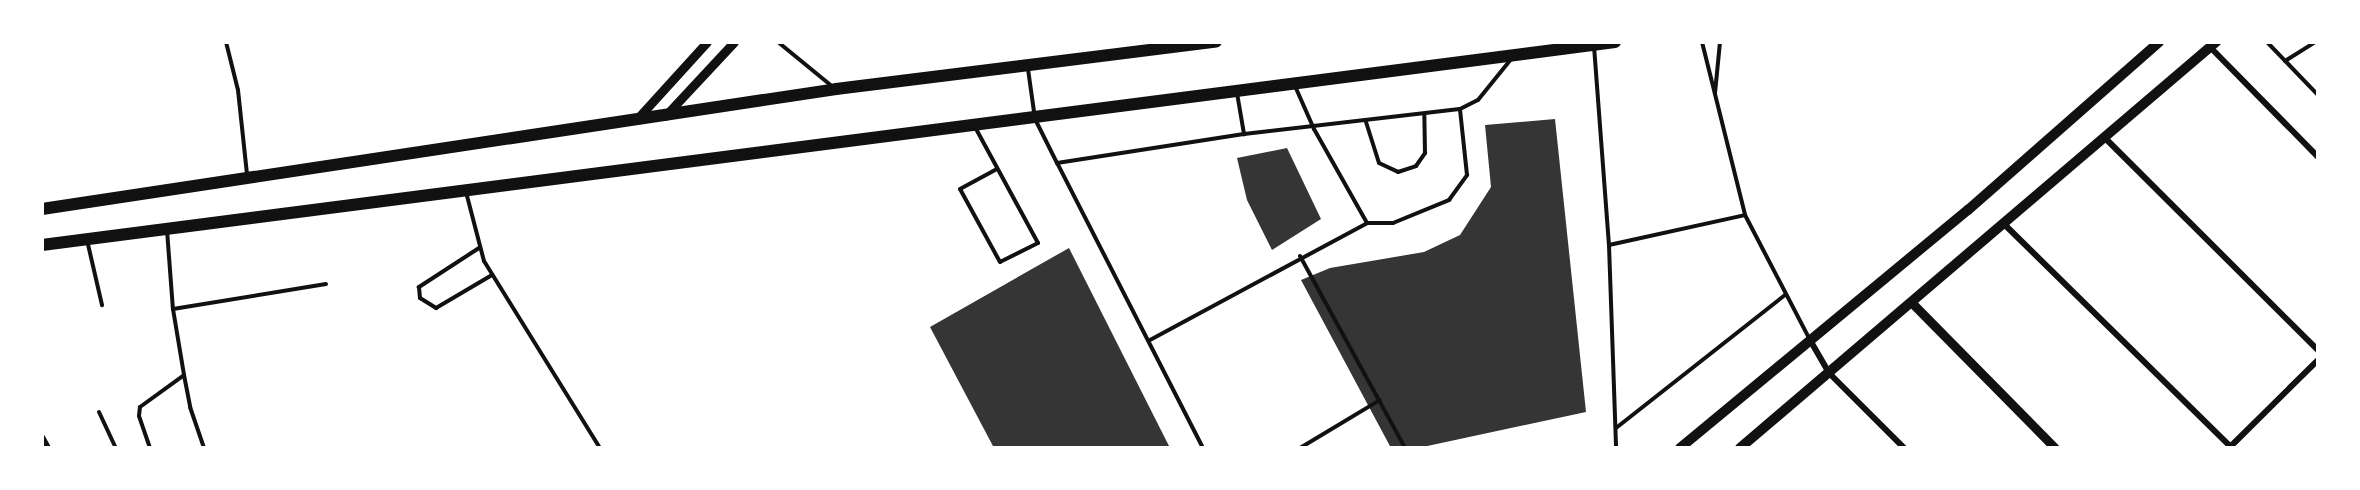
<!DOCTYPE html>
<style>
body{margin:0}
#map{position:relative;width:2360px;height:490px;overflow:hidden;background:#fff;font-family:"Libre Baskerville",serif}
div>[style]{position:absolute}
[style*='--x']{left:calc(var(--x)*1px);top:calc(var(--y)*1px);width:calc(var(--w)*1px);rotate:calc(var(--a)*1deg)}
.building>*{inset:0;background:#353535}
.service>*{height:4px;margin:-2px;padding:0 2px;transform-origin:2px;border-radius:2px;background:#111}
.minor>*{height:6px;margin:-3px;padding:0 3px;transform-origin:3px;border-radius:3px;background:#111}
.tertiary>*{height:9px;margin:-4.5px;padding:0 4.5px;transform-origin:4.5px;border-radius:4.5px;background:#111}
.secondary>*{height:10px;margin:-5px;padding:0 5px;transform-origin:5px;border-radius:5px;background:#111}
.primary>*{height:12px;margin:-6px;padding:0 6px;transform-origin:6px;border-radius:6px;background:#111}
span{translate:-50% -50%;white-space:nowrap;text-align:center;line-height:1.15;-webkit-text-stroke:6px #fff;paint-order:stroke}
.frame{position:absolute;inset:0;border:44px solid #fff;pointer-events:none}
</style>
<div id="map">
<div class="building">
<i style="clip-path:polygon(1555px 119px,1586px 412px,1418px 448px,1391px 448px,1301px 280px,1330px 268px,1424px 252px,1460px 235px,1491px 187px,1485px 125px)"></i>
<i style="clip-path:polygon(1287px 148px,1321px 219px,1272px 250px,1247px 200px,1237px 158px)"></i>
<i style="clip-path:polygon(1069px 248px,1170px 448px,994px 448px,930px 327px)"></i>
</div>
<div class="service">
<i style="--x:226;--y:42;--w:49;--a:76"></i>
<i style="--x:238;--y:90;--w:84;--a:83.9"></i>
<i style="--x:778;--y:42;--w:71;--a:39.3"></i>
<i style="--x:1702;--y:42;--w:178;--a:76"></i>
<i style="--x:1745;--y:215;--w:141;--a:62.5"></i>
<i style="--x:2267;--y:42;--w:74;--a:46.1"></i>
<i style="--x:1594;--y:46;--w:200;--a:85.7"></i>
<i style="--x:1609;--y:245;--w:203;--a:88"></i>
<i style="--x:2285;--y:61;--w:36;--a:-32"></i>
<i style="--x:1028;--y:69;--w:50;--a:82"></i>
<i style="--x:1035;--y:119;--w:49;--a:63.4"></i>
<i style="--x:1295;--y:86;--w:47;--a:66.2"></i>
<i style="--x:1314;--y:129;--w:108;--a:60.6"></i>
<i style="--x:1367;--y:223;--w:26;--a:0"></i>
<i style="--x:1393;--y:223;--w:61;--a:-22.3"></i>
<i style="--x:1449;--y:200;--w:31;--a:-54"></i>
<i style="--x:1467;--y:175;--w:66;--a:-96.1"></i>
<i style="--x:1237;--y:93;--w:42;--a:80.3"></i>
<i style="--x:1715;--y:93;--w:51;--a:-84.4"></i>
<i style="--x:1366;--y:122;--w:43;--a:72.4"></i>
<i style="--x:1379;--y:163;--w:21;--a:25"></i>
<i style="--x:1398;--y:172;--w:19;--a:-18"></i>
<i style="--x:1416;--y:166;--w:16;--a:-55"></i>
<i style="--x:1425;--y:153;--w:39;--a:-91"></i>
<i style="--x:975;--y:127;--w:132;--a:61.5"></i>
<i style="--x:1038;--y:243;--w:42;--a:153.4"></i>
<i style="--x:1000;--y:262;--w:83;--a:-118.7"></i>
<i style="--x:960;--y:189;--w:42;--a:-28.4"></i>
<i style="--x:466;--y:192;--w:71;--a:75.4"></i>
<i style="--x:484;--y:261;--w:220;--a:58.2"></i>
<i style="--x:167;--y:230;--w:79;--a:85.7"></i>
<i style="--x:173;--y:309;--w:67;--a:80.5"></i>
<i style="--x:184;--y:375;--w:33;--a:79"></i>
<i style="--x:190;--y:407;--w:43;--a:71.1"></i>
<i style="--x:87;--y:240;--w:67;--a:77"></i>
<i style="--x:1609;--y:245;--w:139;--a:-12.4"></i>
<i style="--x:479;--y:248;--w:72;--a:147"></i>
<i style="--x:419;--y:287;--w:11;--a:85"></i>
<i style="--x:420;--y:298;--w:19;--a:32"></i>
<i style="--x:436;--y:308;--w:65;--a:-30.5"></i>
<i style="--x:1300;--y:256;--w:219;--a:61.3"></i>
<i style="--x:173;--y:309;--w:155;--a:-9.3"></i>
<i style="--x:1150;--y:340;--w:247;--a:-28.3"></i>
<i style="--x:99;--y:412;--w:40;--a:65"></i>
<i style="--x:1616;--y:428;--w:215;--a:-38.2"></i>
<i style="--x:150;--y:448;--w:34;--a:-109"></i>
<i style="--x:139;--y:416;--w:9;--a:-84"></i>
<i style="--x:140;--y:407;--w:54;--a:-36"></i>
<i style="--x:1203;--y:448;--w:320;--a:-117.1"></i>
<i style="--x:1057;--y:163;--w:189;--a:-8.8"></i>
<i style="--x:1244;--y:134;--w:217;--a:-6.6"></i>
<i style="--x:1460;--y:109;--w:20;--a:-27"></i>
<i style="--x:1478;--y:100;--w:54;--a:-51"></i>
<i style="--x:1300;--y:448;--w:93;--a:-31"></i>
</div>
<div class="minor">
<i style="--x:2210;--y:47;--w:154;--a:45.5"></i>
<i style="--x:2105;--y:138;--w:301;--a:44.9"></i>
<i style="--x:2005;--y:225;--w:318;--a:44.5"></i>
<i style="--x:1810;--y:340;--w:39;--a:60"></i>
<i style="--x:1830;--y:374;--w:105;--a:45"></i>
<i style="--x:42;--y:437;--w:13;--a:61"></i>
<i style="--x:2229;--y:448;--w:125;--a:-44.7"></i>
</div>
<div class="tertiary">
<i style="--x:665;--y:116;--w:101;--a:-47"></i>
<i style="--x:636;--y:120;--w:105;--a:-47.7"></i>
<i style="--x:1913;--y:304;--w:202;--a:45.4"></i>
</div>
<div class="secondary">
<i style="--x:1680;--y:448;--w:374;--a:-39.6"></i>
<i style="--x:1968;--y:210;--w:254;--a:-41.3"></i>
<i style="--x:1740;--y:448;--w:626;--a:-40.46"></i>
</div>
<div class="primary">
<i style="--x:42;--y:209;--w:803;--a:-8.59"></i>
<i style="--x:836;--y:89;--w:383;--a:-7.1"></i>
<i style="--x:42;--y:245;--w:1586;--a:-7.35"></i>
</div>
<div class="frame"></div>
</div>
